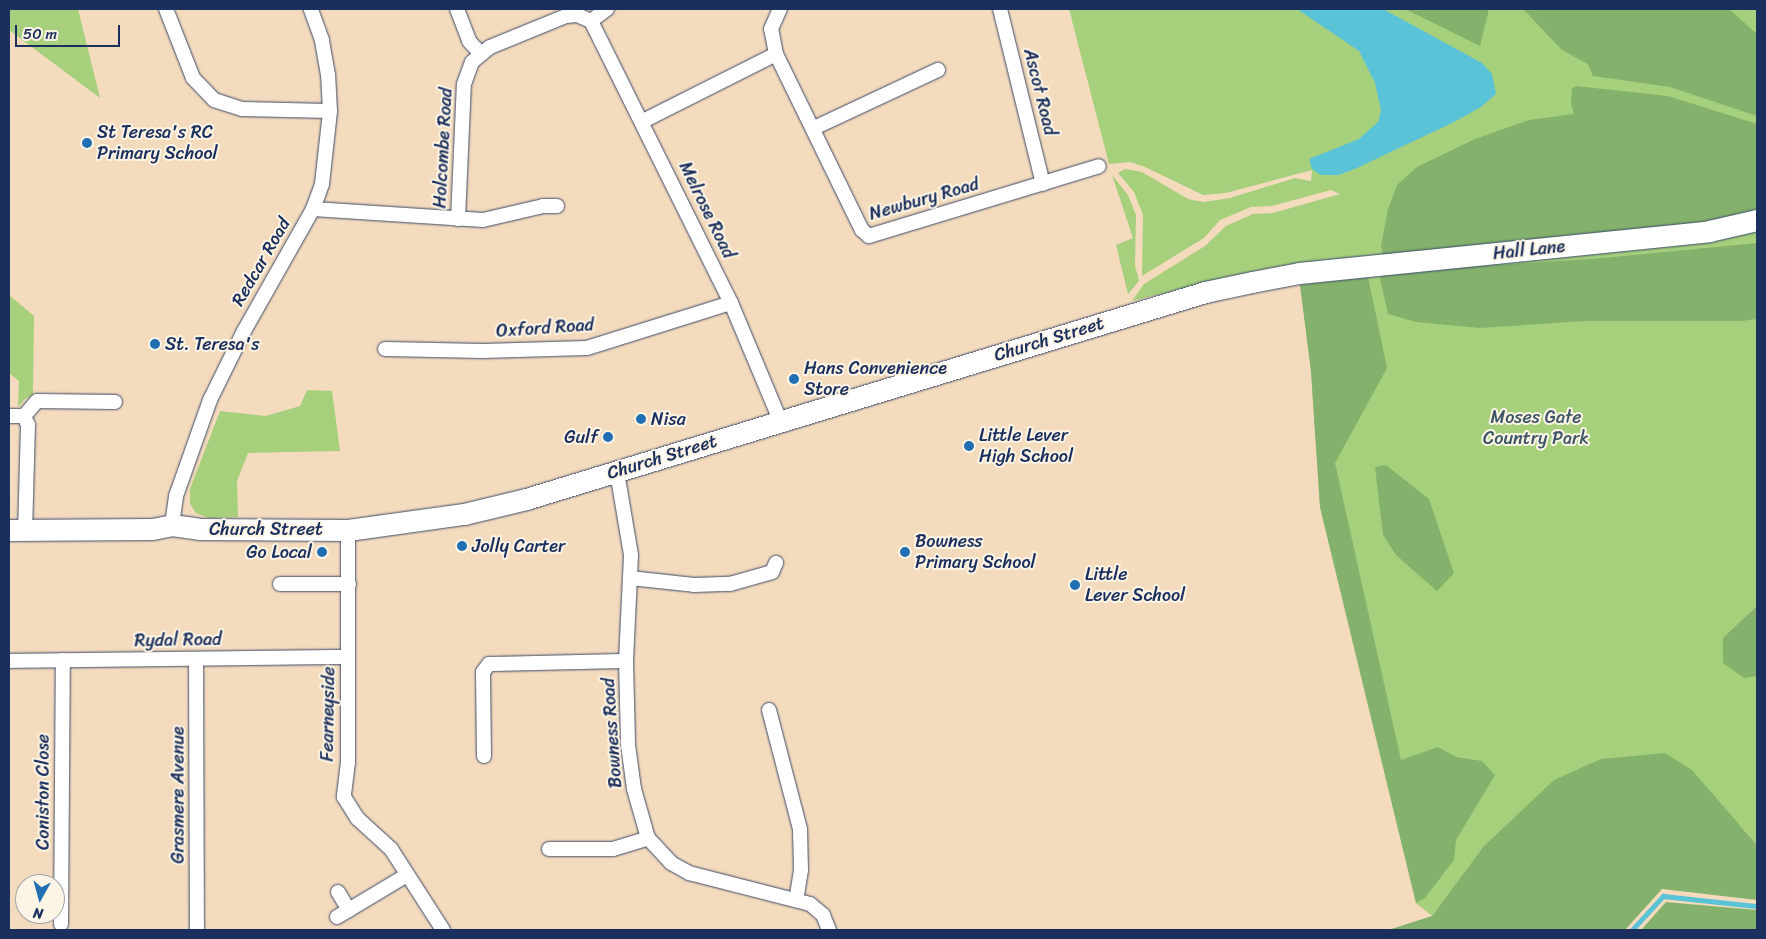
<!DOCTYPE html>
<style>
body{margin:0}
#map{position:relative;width:1766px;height:939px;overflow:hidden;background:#f4dbbd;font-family:Sriracha,sans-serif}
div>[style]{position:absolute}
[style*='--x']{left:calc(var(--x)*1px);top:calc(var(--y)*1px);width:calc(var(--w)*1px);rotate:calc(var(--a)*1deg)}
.green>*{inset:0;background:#a6d07c}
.forest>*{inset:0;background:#84b26c}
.water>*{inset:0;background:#5bc3d8}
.stream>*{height:4.5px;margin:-2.25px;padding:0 2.25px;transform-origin:2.25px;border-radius:2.25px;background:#5bc3d8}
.roads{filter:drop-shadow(0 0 1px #3c496c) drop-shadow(0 0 1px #3c496c)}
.minor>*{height:14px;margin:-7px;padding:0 7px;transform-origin:7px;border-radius:7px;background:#fff}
.primary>*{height:21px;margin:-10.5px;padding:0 10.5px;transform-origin:10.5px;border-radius:10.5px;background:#fff}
.dots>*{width:14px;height:14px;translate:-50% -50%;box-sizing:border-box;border:2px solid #fcf5e5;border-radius:50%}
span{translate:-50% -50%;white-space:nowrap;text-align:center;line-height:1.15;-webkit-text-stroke:4px #fcf5e5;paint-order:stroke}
.street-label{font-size:18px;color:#1b2f5e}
.poi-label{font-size:18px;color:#1b2f5e}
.left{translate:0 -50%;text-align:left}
.right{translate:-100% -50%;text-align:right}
.park-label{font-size:18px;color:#3e5766}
.frame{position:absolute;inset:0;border:10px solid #1b2f5e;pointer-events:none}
.north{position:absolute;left:15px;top:874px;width:50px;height:50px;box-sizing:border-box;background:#fcf5e5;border:1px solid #a2a6af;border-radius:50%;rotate:187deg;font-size:14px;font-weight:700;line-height:20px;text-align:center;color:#1b2f5e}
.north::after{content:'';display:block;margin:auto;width:18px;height:22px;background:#1f6fb2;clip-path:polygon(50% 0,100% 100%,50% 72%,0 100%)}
.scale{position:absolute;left:15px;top:25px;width:105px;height:22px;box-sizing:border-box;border:2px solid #1b2f5e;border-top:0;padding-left:6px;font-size:15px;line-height:18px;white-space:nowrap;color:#1b2f5e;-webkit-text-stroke:4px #fcf5e5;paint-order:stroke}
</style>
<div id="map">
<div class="green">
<i style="clip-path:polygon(9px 9px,78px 9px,100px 98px,9px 30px)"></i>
<i style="clip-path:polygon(1069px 9px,1757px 9px,1757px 845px,1740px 825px,1483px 847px,1432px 916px,1416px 903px,1320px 507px,1311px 371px,1300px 285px,1368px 277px,1371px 257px,1217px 280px,1132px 301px,1144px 284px,1205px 246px,1226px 226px,1253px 214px,1273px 213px,1340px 194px,1331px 190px,1272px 206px,1251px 207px,1220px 220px,1204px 238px,1142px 276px,1143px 215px,1134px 192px,1118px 173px,1125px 169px,1142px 172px,1188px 199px,1203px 202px,1230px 198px,1295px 178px,1311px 181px,1312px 170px,1226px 193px,1203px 195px,1145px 167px,1130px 162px,1109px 164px)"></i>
<i style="clip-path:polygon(1112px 175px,1128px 195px,1136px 215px,1135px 265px,1139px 281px,1128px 294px,1116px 245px,1133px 238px)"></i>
<i style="clip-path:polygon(9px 295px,34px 316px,33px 395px,25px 399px,18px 407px,19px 381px,9px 373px)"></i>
<i style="clip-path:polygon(307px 390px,332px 391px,340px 451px,248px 453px,237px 481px,238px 517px,208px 518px,196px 513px,190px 504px,190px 489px,220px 411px,266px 416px,300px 406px)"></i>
</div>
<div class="forest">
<i style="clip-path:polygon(1405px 9px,1489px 9px,1480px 46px)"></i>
<i style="clip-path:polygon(1523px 9px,1729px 9px,1757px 34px,1757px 116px,1670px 87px,1593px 76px,1588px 64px,1562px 50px)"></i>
<i style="clip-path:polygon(1576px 86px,1668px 96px,1757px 124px,1757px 209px,1727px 218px,1670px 226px,1383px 256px,1381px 246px,1388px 209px,1397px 185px,1417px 167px,1475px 139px,1529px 120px,1574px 114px,1571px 103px,1572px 88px)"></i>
<i style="clip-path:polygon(1757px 243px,1757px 319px,1741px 321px,1586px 321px,1480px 328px,1416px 322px,1388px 314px,1380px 279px,1385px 272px,1592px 259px)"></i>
<i style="clip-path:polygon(1368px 277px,1387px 368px,1335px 463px,1401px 760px,1438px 747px,1456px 757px,1482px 761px,1495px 775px,1456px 840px,1454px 860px,1425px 898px,1416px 903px,1320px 507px,1311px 371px,1300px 285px)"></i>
<i style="clip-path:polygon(1386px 465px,1429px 499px,1454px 573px,1437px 591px,1396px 555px,1383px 535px,1375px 467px)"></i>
<i style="clip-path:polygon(1757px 606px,1757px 676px,1744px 678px,1723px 663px,1723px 638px)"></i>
<i style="clip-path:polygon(1665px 753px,1692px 770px,1757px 845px,1757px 900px,1662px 889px,1625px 930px,1388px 930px,1432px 916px,1483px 847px,1554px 780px,1601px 759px)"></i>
<i style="clip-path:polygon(1666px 902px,1757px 910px,1757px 930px,1641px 930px)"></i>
</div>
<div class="water">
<i style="clip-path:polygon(1297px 9px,1383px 9px,1482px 63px,1492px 74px,1496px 94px,1481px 107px,1454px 122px,1357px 168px,1339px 175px,1321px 175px,1312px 169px,1309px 159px,1359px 139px,1378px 122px,1381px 110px,1375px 83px,1359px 51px)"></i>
</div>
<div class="stream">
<i style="--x:1632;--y:930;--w:46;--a:-47.6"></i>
<i style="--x:1663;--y:896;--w:95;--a:6.1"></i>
</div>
<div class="roads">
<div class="minor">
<i style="--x:166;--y:9;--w:74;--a:68.6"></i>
<i style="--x:193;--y:78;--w:30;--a:46"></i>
<i style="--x:214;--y:100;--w:29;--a:18"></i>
<i style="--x:242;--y:109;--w:88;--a:1.3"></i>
<i style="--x:457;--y:9;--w:34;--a:69"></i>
<i style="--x:469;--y:41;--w:16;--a:47"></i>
<i style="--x:1000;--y:9;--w:180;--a:76.2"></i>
<i style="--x:591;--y:21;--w:315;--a:63.6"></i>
<i style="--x:731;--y:303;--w:127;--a:67.3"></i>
<i style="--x:591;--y:21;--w:20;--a:-37"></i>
<i style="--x:776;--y:54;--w:196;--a:64"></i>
<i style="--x:862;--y:230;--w:9;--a:41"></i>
<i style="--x:869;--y:236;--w:240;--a:-16.9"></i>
<i style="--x:643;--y:121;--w:149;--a:-26.7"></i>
<i style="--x:776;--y:54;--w:25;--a:-101"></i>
<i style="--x:771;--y:29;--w:22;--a:-66"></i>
<i style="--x:814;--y:128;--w:137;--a:-25.1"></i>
<i style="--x:313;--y:209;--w:170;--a:3.7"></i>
<i style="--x:483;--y:220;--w:62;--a:-13.1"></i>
<i style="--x:543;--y:206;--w:14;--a:0"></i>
<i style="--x:458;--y:219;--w:135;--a:-87.5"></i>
<i style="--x:464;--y:84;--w:23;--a:-70"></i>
<i style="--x:472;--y:62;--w:23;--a:-40"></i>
<i style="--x:490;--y:47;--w:82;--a:-22.2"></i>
<i style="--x:566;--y:16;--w:11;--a:-5"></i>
<i style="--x:577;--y:15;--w:15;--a:23"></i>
<i style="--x:385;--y:349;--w:98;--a:1.2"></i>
<i style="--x:483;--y:351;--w:104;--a:-1.7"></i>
<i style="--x:587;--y:348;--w:151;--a:-17.4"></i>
<i style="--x:9;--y:416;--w:15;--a:0"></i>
<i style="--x:24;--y:416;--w:10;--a:66"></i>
<i style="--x:28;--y:425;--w:105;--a:91.6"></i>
<i style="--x:24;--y:416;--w:20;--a:-49"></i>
<i style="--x:37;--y:401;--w:78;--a:0.7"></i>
<i style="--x:617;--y:472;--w:84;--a:80.4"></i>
<i style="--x:631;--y:555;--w:106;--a:92.7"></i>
<i style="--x:626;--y:661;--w:84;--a:88.6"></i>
<i style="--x:628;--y:745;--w:44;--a:82.2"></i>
<i style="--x:634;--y:789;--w:51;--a:74.1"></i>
<i style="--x:648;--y:838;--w:34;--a:47"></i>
<i style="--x:671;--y:863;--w:21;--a:29"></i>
<i style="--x:689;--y:873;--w:125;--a:14.4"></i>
<i style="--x:810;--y:904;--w:17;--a:40"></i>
<i style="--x:823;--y:915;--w:16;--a:68"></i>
<i style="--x:172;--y:525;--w:29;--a:-82"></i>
<i style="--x:176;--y:496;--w:102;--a:-70.5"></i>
<i style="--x:210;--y:400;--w:77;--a:-63.8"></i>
<i style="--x:244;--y:331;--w:140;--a:-60.5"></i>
<i style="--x:313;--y:209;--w:27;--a:-70"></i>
<i style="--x:322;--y:184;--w:73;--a:-83.7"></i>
<i style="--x:330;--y:111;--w:36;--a:-93"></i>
<i style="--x:328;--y:75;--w:36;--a:-100"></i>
<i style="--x:322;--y:40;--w:33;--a:-110"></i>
<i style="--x:348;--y:530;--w:232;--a:90"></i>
<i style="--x:348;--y:762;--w:35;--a:97"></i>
<i style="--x:344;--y:797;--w:25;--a:58"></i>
<i style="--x:357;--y:818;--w:46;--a:42.4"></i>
<i style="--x:391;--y:849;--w:96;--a:57.3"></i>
<i style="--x:630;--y:578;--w:64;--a:6.2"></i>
<i style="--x:694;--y:585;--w:36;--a:-2"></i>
<i style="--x:730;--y:584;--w:44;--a:-15.9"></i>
<i style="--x:772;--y:572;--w:10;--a:-66"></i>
<i style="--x:280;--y:584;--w:69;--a:0"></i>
<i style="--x:196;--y:659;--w:271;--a:89.8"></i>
<i style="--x:9;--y:661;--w:339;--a:-0.7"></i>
<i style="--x:769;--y:710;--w:123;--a:75.4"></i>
<i style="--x:800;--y:829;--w:41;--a:88.6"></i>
<i style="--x:801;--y:870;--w:30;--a:99"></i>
<i style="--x:484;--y:756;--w:84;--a:-90.7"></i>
<i style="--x:483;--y:672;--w:10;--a:-53"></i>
<i style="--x:489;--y:664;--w:137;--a:-1.3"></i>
<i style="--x:549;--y:849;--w:64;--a:0"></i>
<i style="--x:613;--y:849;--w:37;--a:-17"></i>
<i style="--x:338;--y:892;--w:21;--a:59"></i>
<i style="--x:337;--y:917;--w:82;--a:-31"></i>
<i style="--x:61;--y:924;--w:264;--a:-89.6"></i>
</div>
<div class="primary">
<i style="--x:9;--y:530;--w:143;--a:-0.4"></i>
<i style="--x:152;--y:529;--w:20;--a:-11"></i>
<i style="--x:172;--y:525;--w:27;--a:8"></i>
<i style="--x:199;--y:529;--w:149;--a:0.4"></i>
<i style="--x:348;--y:530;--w:117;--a:-7.9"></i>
<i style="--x:464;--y:514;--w:64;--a:-13.6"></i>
<i style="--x:526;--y:499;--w:710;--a:-16.95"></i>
<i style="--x:1205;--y:292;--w:48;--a:-12"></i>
<i style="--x:1252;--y:282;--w:48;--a:-10.8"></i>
<i style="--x:1299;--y:273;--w:412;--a:-5.8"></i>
<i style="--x:1709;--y:231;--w:49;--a:-12.9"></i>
</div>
</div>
<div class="dots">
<i style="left:87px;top:143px;background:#1f6fb2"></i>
<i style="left:155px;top:344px;background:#1f6fb2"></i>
<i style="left:794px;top:379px;background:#1f6fb2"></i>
<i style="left:641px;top:419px;background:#1f6fb2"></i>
<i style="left:608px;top:437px;background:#1f6fb2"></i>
<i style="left:969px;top:446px;background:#1f6fb2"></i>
<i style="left:462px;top:546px;background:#1f6fb2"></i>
<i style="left:322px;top:552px;background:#1f6fb2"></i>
<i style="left:905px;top:552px;background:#1f6fb2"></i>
<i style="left:1075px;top:585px;background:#1f6fb2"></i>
</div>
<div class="street-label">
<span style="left:1040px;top:92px;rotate:76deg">Ascot Road</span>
<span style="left:443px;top:148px;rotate:-87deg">Holcombe Road</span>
<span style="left:924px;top:199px;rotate:-16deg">Newbury Road</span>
<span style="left:707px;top:210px;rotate:64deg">Melrose Road</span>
<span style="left:1529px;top:250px;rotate:-6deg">Hall Lane</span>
<span style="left:261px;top:262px;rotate:-60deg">Redcar Road</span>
<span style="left:545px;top:328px;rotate:-4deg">Oxford Road</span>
<span style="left:1049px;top:339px;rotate:-17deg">Church Street</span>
<span style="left:662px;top:457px;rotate:-17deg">Church Street</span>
<span style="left:266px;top:529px">Church Street</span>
<span style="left:178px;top:640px;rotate:-1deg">Rydal Road</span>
<span style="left:328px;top:714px;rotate:-89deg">Fearneyside</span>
<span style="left:612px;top:733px;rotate:-94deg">Bowness Road</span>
<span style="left:43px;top:792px;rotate:-90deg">Coniston Close</span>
<span style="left:178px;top:795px;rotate:-90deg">Grasmere Avenue</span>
</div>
<div class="poi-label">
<span class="left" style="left:97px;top:143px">St Teresa's RC<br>Primary School</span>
<span class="left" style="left:165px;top:344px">St. Teresa's</span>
<span class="left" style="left:804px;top:379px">Hans Convenience<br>Store</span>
<span class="left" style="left:651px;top:419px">Nisa</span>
<span class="left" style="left:979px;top:446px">Little Lever<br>High School</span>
<span class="right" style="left:598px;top:437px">Gulf</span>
<span class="left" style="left:915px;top:552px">Bowness<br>Primary School</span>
<span class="left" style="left:472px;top:546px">Jolly Carter</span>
<span class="right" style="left:312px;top:552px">Go Local</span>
<span class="left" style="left:1085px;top:585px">Little<br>Lever School</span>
</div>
<div class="park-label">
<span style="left:1536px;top:428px">Moses Gate<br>Country Park</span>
</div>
<div class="frame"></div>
<div class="north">N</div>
<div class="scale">50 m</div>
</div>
